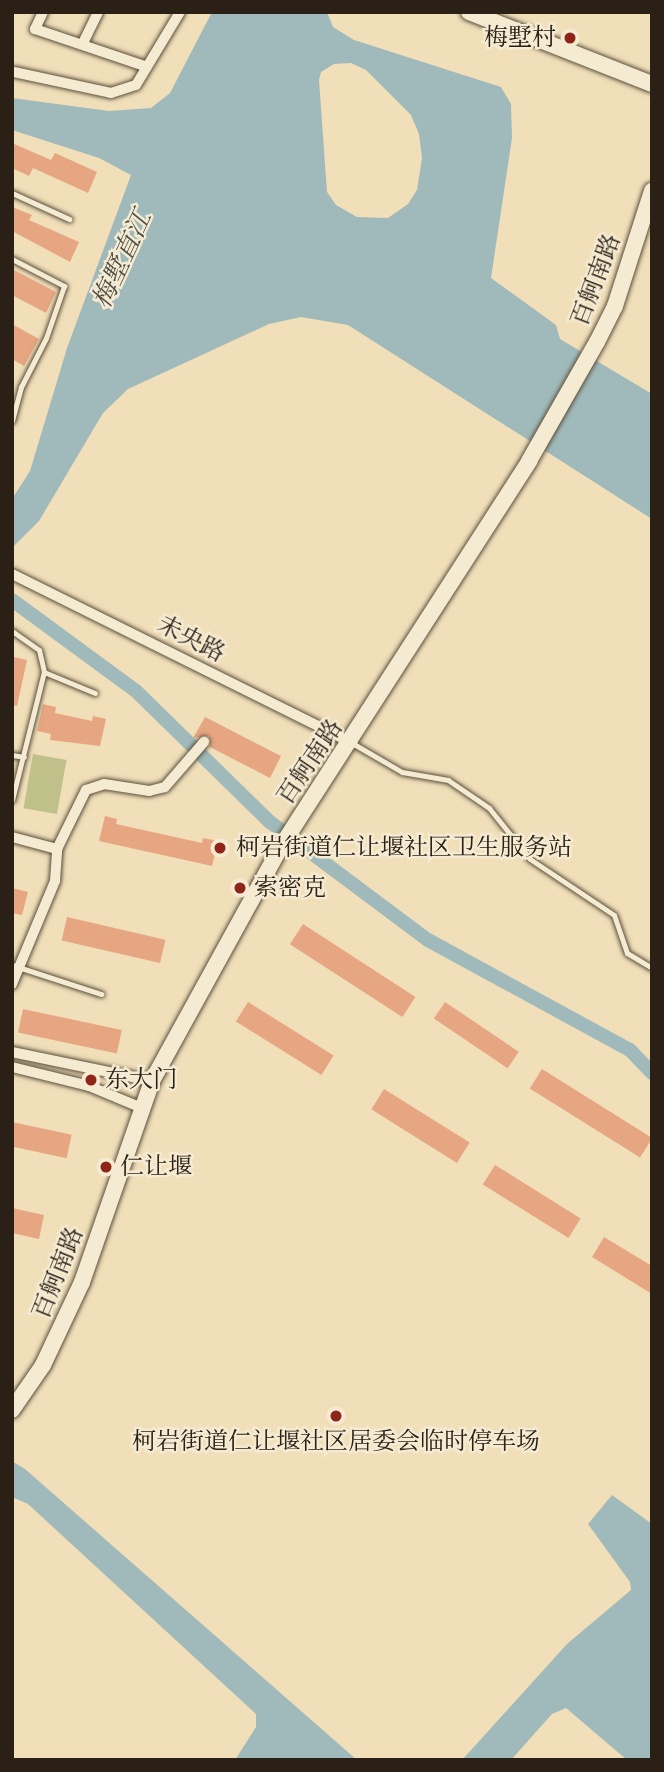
<!DOCTYPE html>
<meta charset="utf-8">
<style>
body{margin:0}
#map{position:relative;width:664px;height:1772px;overflow:hidden;background:#f0dfb9;font-family:"IM FELL Double Pica","Noto Serif SC",serif}
div>[style]{position:absolute}
[style*='--x']{left:calc(var(--x)*1px);top:calc(var(--y)*1px);width:calc(var(--w)*1px);rotate:calc(var(--a)*1deg)}
.green>*{inset:0;background:#c0c08b;transform-origin:0 0}
.water>*{inset:0;background:#a0babb}
.canal>*{height:14px;margin:-7px;padding:0 7px;transform-origin:7px;border-radius:7px;background:#a0babb}
.building>*{inset:0;background:#e7a682;transform-origin:0 0}
.roads{filter:drop-shadow(0 0 2px #5c503e) drop-shadow(0 0 2px #5c503e)}
.lane>*{height:5px;margin:-2.5px;padding:0 2.5px;transform-origin:2.5px;border-radius:2.5px;background:#f5ead2}
.street>*{height:10px;margin:-5px;padding:0 5px;transform-origin:5px;border-radius:5px;background:#f5ead2}
.secondary>*{height:16px;margin:-8px;padding:0 8px;transform-origin:8px;border-radius:8px;background:#f5ead2}
.dots>*{width:19px;height:19px;translate:-50% -50%;box-sizing:border-box;border:4px solid #f5ead2;border-radius:50%}
span{translate:-50% -50%;white-space:nowrap;text-align:center;line-height:1.15;-webkit-text-stroke:5px #f5ead2;paint-order:stroke}
.poi-label{font-size:24px;color:#2b2015}
.right{translate:-100% -50%;text-align:right}
.left{translate:0 -50%;text-align:left}
.street-label{font-size:24px;color:#2b2015}
.water-label{font-size:26px;color:#4e4e47;font-style:italic}
.frame{position:absolute;inset:0;border:14px solid #2b2015;pointer-events:none}
</style>
<div id="map">
<div class="green">
<i style="left:33px;top:754px;width:34px;height:55px;rotate:10deg"></i>
</div>
<div class="water">
<i style="clip-path:polygon(evenodd,212px 12px,327px 12px,333px 27px,354px 40px,501px 87px,511px 104px,512px 138px,491px 278px,556px 325px,560px 339px,652px 394px,652px 519px,348px 325px,301px 317px,269px 324px,128px 389px,103px 413px,39px 521px,12px 548px,12px 499px,30px 471px,67px 348px,131px 175px,99px 158px,12px 130px,12px 98px,109px 111px,151px 108px,170px 93px,212px 12px,334px 64px,351px 63px,366px 70px,411px 115px,419px 134px,422px 158px,417px 190px,408px 204px,388px 218px,357px 217px,336px 205px,327px 192px,319px 80px,321px 72px,334px 64px)"></i>
<i style="clip-path:polygon(12px 1461px,25px 1469px,357px 1760px,235px 1760px,256px 1727px,256px 1714px,28px 1504px,12px 1497px)"></i>
<i style="clip-path:polygon(612px 1495px,652px 1524px,652px 1760px,627px 1760px,566px 1708px,552px 1714px,511px 1760px,462px 1760px,567px 1644px,631px 1590px,630px 1582px,588px 1524px)"></i>
</div>
<div class="canal">
<i style="--x:12;--y:600;--w:154;--a:36.3"></i>
<i style="--x:136;--y:691;--w:187;--a:44.4"></i>
<i style="--x:270;--y:822;--w:197;--a:36.8"></i>
<i style="--x:428;--y:940;--w:230;--a:28.6"></i>
<i style="--x:630;--y:1050;--w:32;--a:46"></i>
</div>
<div class="building">
<i style="clip-path:polygon(12px 143px,51px 160px,55px 153px,97px 172px,88px 193px,33px 168px,29px 176px,12px 168px)"></i>
<i style="clip-path:polygon(12px 207px,32px 215px,29px 220px,79px 242px,70px 262px,12px 231px)"></i>
<i style="clip-path:polygon(12px 269px,56px 292px,46px 313px,12px 295px)"></i>
<i style="clip-path:polygon(12px 324px,39px 339px,24px 366px,12px 359px)"></i>
<i style="clip-path:polygon(14px 657px,27px 660px,17px 706px,12px 705px)"></i>
<i style="clip-path:polygon(43px 704px,56px 707px,55px 713px,92px 721px,93px 716px,106px 719px,100px 746px,50px 740px,51px 734px,37px 731px)"></i>
<i style="clip-path:polygon(205px 717px,281px 756px,270px 778px,210px 747px,209px 736px,193px 738px)"></i>
<i style="clip-path:polygon(105px 816px,117px 819px,116px 824px,202px 843px,203px 838px,218px 841px,212px 866px,99px 841px)"></i>
<i style="clip-path:polygon(12px 888px,28px 892px,22px 915px,12px 913px)"></i>
<i style="left:67px;top:917px;width:101px;height:24px;rotate:13deg"></i>
<i style="left:303px;top:924px;width:134px;height:24px;rotate:33deg"></i>
<i style="left:248px;top:1002px;width:101px;height:23px;rotate:32deg"></i>
<i style="left:445px;top:1002px;width:89px;height:20px;rotate:34deg"></i>
<i style="left:23px;top:1009px;width:101px;height:24px;rotate:12deg"></i>
<i style="left:542px;top:1069px;width:130px;height:23px;rotate:32deg"></i>
<i style="left:384px;top:1089px;width:101px;height:24px;rotate:32deg"></i>
<i style="left:12px;top:1122px;width:61px;height:24px;rotate:12deg"></i>
<i style="left:495px;top:1165px;width:101px;height:23px;rotate:32deg"></i>
<i style="clip-path:polygon(12px 1208px,44px 1215px,39px 1239px,12px 1233px)"></i>
<i style="clip-path:polygon(604px 1237px,652px 1266px,652px 1294px,592px 1257px)"></i>
</div>
<div class="roads">
<div class="lane">
<i style="--x:12;--y:193;--w:63;--a:24.5"></i>
<i style="--x:12;--y:259;--w:59;--a:27.4"></i>
<i style="--x:64;--y:286;--w:55;--a:109.1"></i>
<i style="--x:46;--y:338;--w:55;--a:117"></i>
<i style="--x:21;--y:387;--w:35;--a:105"></i>
<i style="--x:12;--y:631;--w:33;--a:35"></i>
<i style="--x:39;--y:650;--w:23;--a:77"></i>
<i style="--x:44;--y:672;--w:55;--a:22.4"></i>
<i style="--x:352;--y:743;--w:58;--a:30.1"></i>
<i style="--x:402;--y:772;--w:47;--a:9.9"></i>
<i style="--x:448;--y:780;--w:50;--a:34.3"></i>
<i style="--x:489;--y:808;--w:65;--a:51.2"></i>
<i style="--x:530;--y:859;--w:101;--a:33.7"></i>
<i style="--x:614;--y:915;--w:40;--a:71.1"></i>
<i style="--x:627;--y:953;--w:29;--a:31"></i>
<i style="--x:12;--y:755;--w:12;--a:9"></i>
<i style="--x:12;--y:800;--w:132;--a:-76"></i>
<i style="--x:12;--y:965;--w:94;--a:18"></i>
</div>
<div class="street">
<i style="--x:43;--y:12;--w:19;--a:115"></i>
<i style="--x:35;--y:29;--w:118;--a:18.7"></i>
<i style="--x:83;--y:43;--w:34;--a:-64"></i>
<i style="--x:14;--y:72;--w:99;--a:12.2"></i>
<i style="--x:111;--y:93;--w:26;--a:-18"></i>
<i style="--x:136;--y:85;--w:85;--a:-58.9"></i>
<i style="--x:12;--y:574;--w:380;--a:26.4"></i>
<i style="--x:12;--y:837;--w:47;--a:14.9"></i>
<i style="--x:12;--y:984;--w:112;--a:-67.3"></i>
<i style="--x:55;--y:881;--w:32;--a:-86"></i>
<i style="--x:57;--y:849;--w:66;--a:-63.8"></i>
<i style="--x:86;--y:790;--w:19;--a:-18"></i>
<i style="--x:104;--y:784;--w:46;--a:8.8"></i>
<i style="--x:149;--y:791;--w:16;--a:-14"></i>
<i style="--x:165;--y:787;--w:60;--a:-49.1"></i>
<i style="--x:12;--y:1052;--w:143;--a:11.7"></i>
<i style="--x:12;--y:1067;--w:79;--a:13.9"></i>
<i style="--x:89;--y:1086;--w:57;--a:22.5"></i>
</div>
<div class="secondary">
<i style="--x:469;--y:12;--w:197;--a:21.5"></i>
<i style="--x:12;--y:1410;--w:55;--a:-55.4"></i>
<i style="--x:43;--y:1365;--w:92;--a:-64.8"></i>
<i style="--x:82;--y:1282;--w:213;--a:-70.8"></i>
<i style="--x:152;--y:1081;--w:266;--a:-61.2"></i>
<i style="--x:280;--y:848;--w:460;--a:-57.2"></i>
<i style="--x:529;--y:461;--w:137;--a:-60.3"></i>
<i style="--x:597;--y:342;--w:40;--a:-63.4"></i>
<i style="--x:615;--y:306;--w:121;--a:-72.2"></i>
</div>
</div>
<div class="dots">
<i style="left:570px;top:38px;background:#8f2418"></i>
<i style="left:220px;top:848px;background:#8f2418"></i>
<i style="left:240px;top:888px;background:#8f2418"></i>
<i style="left:91px;top:1080px;background:#8f2418"></i>
<i style="left:106px;top:1167px;background:#8f2418"></i>
<i style="left:336px;top:1416px;background:#8f2418"></i>
</div>
<div class="poi-label">
<span class="right" style="left:556px;top:38px">梅墅村</span>
<span class="left" style="left:236px;top:848px">柯岩街道仁让堰社区卫生服务站</span>
<span class="left" style="left:254px;top:888px">索密克</span>
<span class="left" style="left:105px;top:1080px">东大门</span>
<span class="left" style="left:120px;top:1167px">仁让堰</span>
<span style="left:336px;top:1442px">柯岩街道仁让堰社区居委会临时停车场</span>
</div>
<div class="street-label">
<span style="left:596px;top:280px;rotate:-69deg">百舸南路</span>
<span style="left:191px;top:639px;rotate:27deg">未央路</span>
<span style="left:310px;top:762px;rotate:-56deg">百舸南路</span>
<span style="left:58px;top:1273px;rotate:-68deg">百舸南路</span>
</div>
<div class="water-label">
<span style="left:123px;top:260px;rotate:-65deg">梅墅直江</span>
</div>
<div class="frame"></div>
</div>
